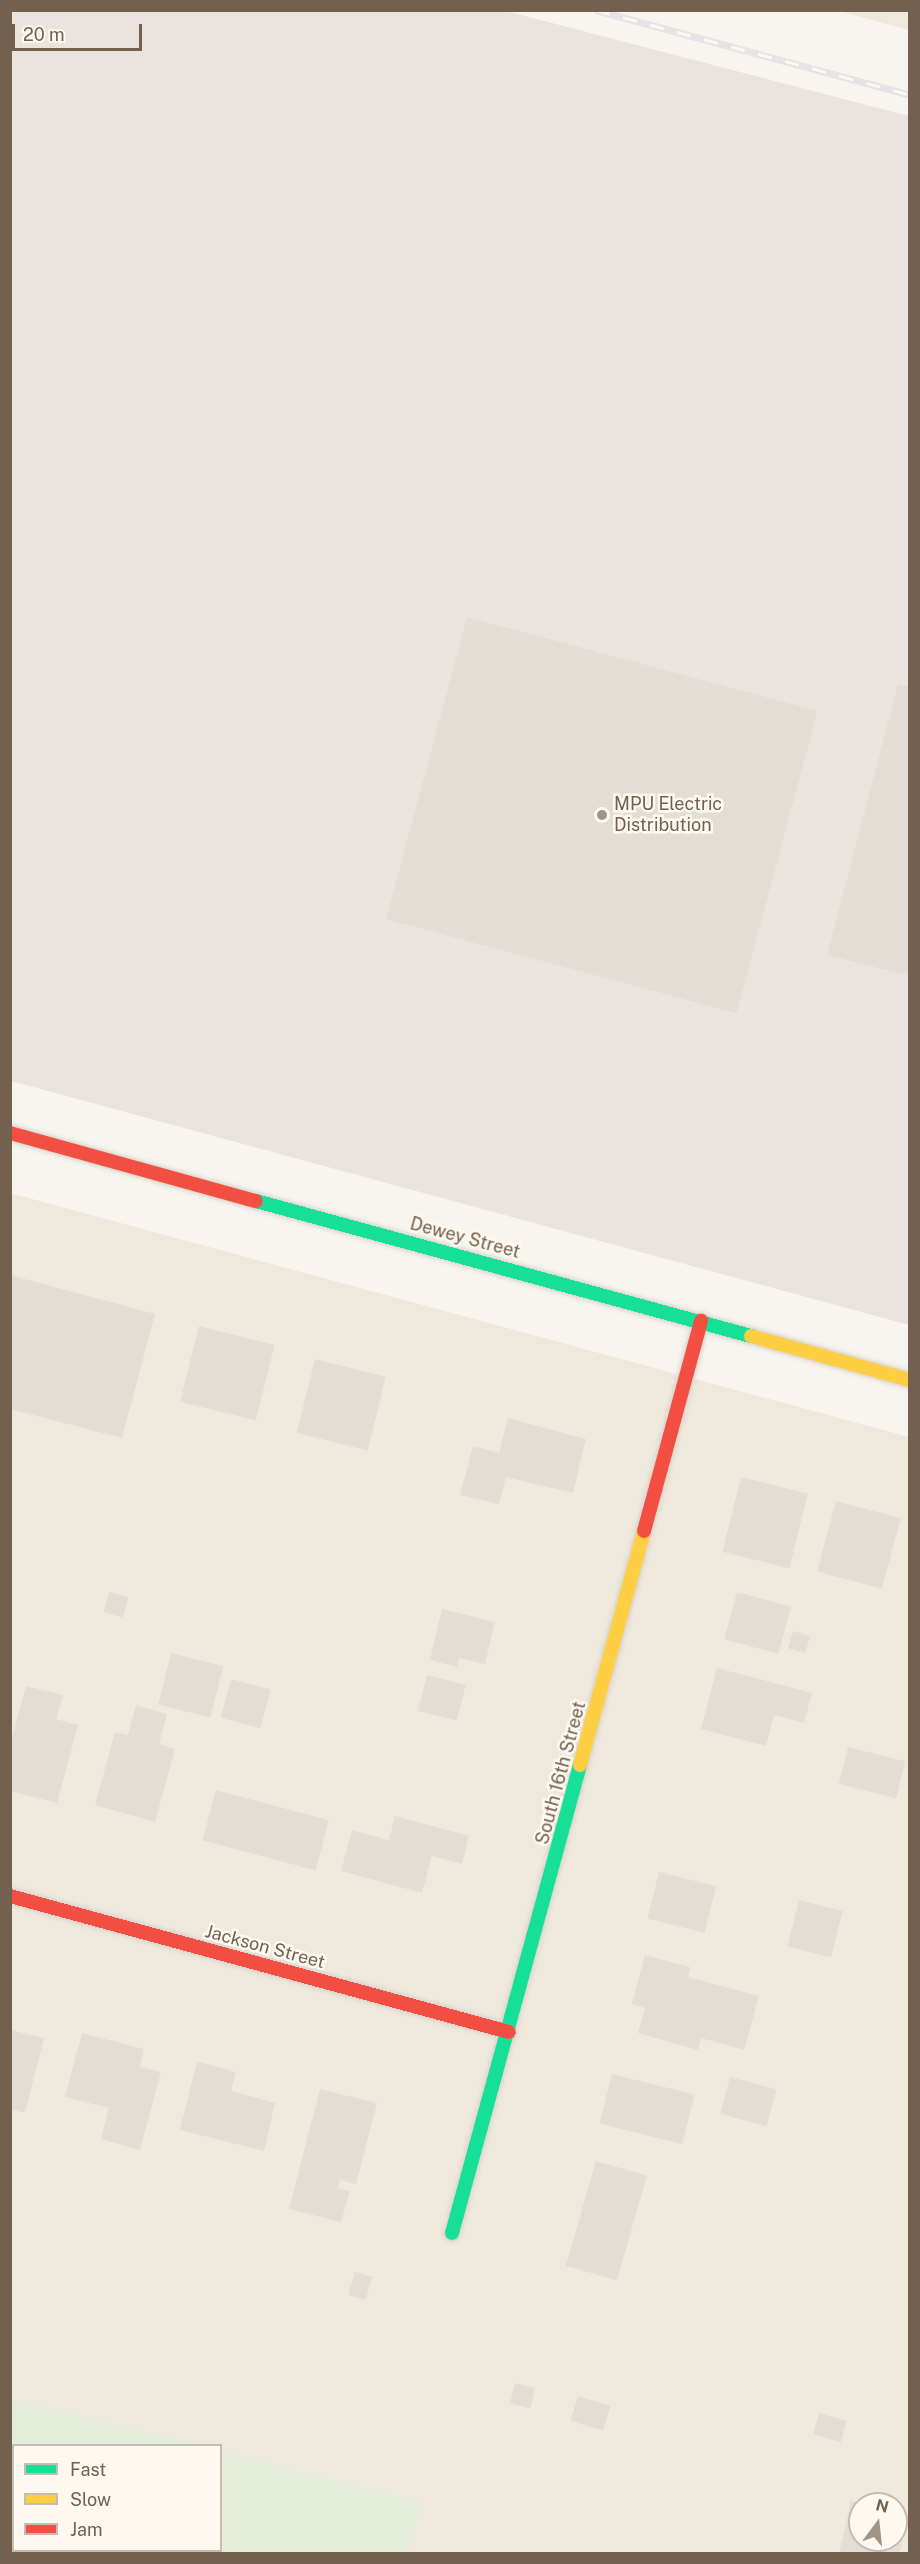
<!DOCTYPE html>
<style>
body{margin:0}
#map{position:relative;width:920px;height:2564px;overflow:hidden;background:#f7f5ee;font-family:"Public Sans",sans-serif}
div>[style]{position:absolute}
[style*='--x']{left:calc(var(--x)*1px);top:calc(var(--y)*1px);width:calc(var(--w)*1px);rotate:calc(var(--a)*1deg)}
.residential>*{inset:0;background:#efe8dc}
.industrial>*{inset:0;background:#e9e5de}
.green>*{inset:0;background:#e3edda}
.building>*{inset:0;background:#e3ded5;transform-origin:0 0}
.roads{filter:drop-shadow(0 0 2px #d7d2cb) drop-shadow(0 0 2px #d7d2cb)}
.fast>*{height:14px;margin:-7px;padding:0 7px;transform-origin:7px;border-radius:7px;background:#16e098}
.slow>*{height:14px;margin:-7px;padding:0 7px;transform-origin:7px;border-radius:7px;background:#ffcf43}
.jam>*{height:14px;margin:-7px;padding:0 7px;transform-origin:7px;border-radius:7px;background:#f24e42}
.rail>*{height:7px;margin-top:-3.5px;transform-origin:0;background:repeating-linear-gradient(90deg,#fdf9f0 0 14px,#e5e3e5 0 28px);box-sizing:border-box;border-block:2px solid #e5e3e5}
.dots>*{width:16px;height:16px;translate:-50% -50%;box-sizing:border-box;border:3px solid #fdf9f0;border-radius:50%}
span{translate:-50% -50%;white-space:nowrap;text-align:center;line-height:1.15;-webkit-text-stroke:5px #fdf9f0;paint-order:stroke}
.poi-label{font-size:18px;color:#73604f}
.left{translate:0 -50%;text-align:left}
.street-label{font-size:18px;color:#73604f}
.frame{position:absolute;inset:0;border:12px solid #73604f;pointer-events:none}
.legend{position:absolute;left:12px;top:2444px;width:210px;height:108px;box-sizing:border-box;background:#fdf9f0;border:2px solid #c6bcb0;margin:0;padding:8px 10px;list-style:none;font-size:18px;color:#73604f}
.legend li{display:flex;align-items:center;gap:12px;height:30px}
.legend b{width:30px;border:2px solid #c6bcb0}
.north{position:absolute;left:848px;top:2492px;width:60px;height:60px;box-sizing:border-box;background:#fdf9f0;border:2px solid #c6bcb0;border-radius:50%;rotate:15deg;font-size:16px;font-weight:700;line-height:24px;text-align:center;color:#73604f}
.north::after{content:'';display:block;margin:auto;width:21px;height:27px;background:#a19487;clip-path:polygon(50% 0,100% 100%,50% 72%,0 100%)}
.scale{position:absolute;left:12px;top:24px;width:130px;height:27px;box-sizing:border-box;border:3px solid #73604f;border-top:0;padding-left:8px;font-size:18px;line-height:21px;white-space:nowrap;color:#73604f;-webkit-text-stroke:4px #fdf9f0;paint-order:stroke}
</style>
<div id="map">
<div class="residential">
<i style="clip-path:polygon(840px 11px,909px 11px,909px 30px)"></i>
<i style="clip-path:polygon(evenodd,10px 1193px,909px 1437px,909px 2553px,11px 2553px,10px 1193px,14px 2446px,220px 2446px,220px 2550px,14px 2550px,14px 2446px,10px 1193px,860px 2504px,896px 2504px,896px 2540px,860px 2540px,860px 2504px)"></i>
</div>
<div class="industrial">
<i style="clip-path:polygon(10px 11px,506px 11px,909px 116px,909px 1325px,11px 1081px)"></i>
</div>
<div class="green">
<i style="clip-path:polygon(10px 2398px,199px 2445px,14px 2446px,14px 2550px,220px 2550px,221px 2451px,422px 2502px,409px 2553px,11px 2553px)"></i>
</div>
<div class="building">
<i style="left:467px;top:617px;width:363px;height:313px;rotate:15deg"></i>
<i style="clip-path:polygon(898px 684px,910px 687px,910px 976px,827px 955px)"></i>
<i style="clip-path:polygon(10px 1275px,155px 1314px,122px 1438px,10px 1409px)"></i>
<i style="left:199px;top:1326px;width:78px;height:78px;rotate:14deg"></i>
<i style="left:315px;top:1359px;width:73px;height:76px;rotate:14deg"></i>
<i style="clip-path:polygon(508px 1418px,586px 1439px,573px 1493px,506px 1477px,499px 1504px,460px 1495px,473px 1446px,499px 1453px)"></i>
<i style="left:741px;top:1477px;width:69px;height:77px;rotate:14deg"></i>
<i style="left:836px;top:1501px;width:67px;height:73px;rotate:15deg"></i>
<i style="left:109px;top:1592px;width:20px;height:21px;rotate:15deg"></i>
<i style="left:737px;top:1592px;width:56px;height:49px;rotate:15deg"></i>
<i style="clip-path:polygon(442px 1609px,495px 1622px,485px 1664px,459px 1658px,457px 1667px,430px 1660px)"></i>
<i style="left:793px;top:1631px;width:18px;height:18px;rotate:16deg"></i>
<i style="left:171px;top:1653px;width:54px;height:53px;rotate:14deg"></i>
<i style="clip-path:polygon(717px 1668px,812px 1693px,804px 1723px,774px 1715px,766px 1746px,701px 1729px)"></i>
<i style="left:427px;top:1675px;width:40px;height:37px;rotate:14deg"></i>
<i style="left:231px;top:1679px;width:41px;height:40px;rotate:15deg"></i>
<i style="clip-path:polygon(26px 1686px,63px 1695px,56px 1719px,78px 1725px,57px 1803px,10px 1791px,10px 1745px)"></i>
<i style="clip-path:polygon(136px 1705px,167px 1714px,159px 1744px,175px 1749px,155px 1822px,95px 1805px,115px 1732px,128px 1735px)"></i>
<i style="left:848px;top:1747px;width:59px;height:38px;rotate:14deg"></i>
<i style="left:216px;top:1790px;width:117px;height:52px;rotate:15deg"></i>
<i style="clip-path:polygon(395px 1816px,469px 1836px,462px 1864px,432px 1856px,422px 1893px,341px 1871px,352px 1830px,389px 1840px)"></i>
<i style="left:659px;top:1872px;width:59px;height:48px;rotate:14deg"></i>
<i style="left:799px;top:1900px;width:45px;height:48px;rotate:14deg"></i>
<i style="clip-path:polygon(645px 1955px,690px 1967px,688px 1977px,759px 1996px,744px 2050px,701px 2038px,698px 2050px,638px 2033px,645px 2008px,632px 2004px)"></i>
<i style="clip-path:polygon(10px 2030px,44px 2038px,25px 2113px,10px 2109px)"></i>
<i style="clip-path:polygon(82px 2033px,144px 2049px,140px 2067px,161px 2072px,140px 2150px,101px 2139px,109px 2108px,65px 2097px)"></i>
<i style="clip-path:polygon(197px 2061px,236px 2072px,231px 2091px,275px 2103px,264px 2151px,180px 2130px)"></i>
<i style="left:612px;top:2074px;width:85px;height:51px;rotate:14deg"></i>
<i style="left:730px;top:2077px;width:48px;height:38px;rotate:15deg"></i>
<i style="clip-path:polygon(320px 2089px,377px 2103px,356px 2184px,340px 2180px,338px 2188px,350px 2191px,341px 2222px,289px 2209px)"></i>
<i style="left:596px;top:2161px;width:53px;height:109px;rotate:16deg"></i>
<i style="left:355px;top:2272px;width:18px;height:24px;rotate:16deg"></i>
<i style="left:515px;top:2383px;width:21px;height:21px;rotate:14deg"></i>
<i style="left:578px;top:2396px;width:34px;height:26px;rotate:17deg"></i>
<i style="left:819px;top:2413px;width:29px;height:22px;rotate:16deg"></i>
<i style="clip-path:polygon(851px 2501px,860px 2503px,860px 2540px,896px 2540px,896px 2512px,909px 2515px,899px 2554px,839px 2554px)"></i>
</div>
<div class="roads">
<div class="fast">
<i style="--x:256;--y:1201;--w:513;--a:15.26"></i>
<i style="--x:452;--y:2233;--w:485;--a:-74.7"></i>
</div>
<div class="slow">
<i style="--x:751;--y:1336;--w:165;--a:15.5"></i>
<i style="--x:580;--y:1765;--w:243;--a:-74.7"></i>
</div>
<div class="jam">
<i style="--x:10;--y:1133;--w:255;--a:15.5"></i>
<i style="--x:644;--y:1531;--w:218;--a:-74.8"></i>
<i style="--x:10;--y:1896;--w:517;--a:15.25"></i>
</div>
</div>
<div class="rail">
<i style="--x:596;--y:10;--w:325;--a:15.1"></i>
</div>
<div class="dots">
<i style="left:602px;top:815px;background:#a19487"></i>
</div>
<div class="poi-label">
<span class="left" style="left:614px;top:815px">MPU Electric<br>Distribution</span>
</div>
<div class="street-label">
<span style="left:465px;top:1238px;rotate:15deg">Dewey Street</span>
<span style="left:561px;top:1773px;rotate:-75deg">South 16th Street</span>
<span style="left:265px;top:1947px;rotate:15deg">Jackson Street</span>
</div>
<div class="frame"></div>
<ul class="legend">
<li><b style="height:8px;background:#16e098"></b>Fast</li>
<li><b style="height:8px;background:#ffcf43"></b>Slow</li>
<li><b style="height:8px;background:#f24e42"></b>Jam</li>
</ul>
<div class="north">N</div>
<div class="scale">20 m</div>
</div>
